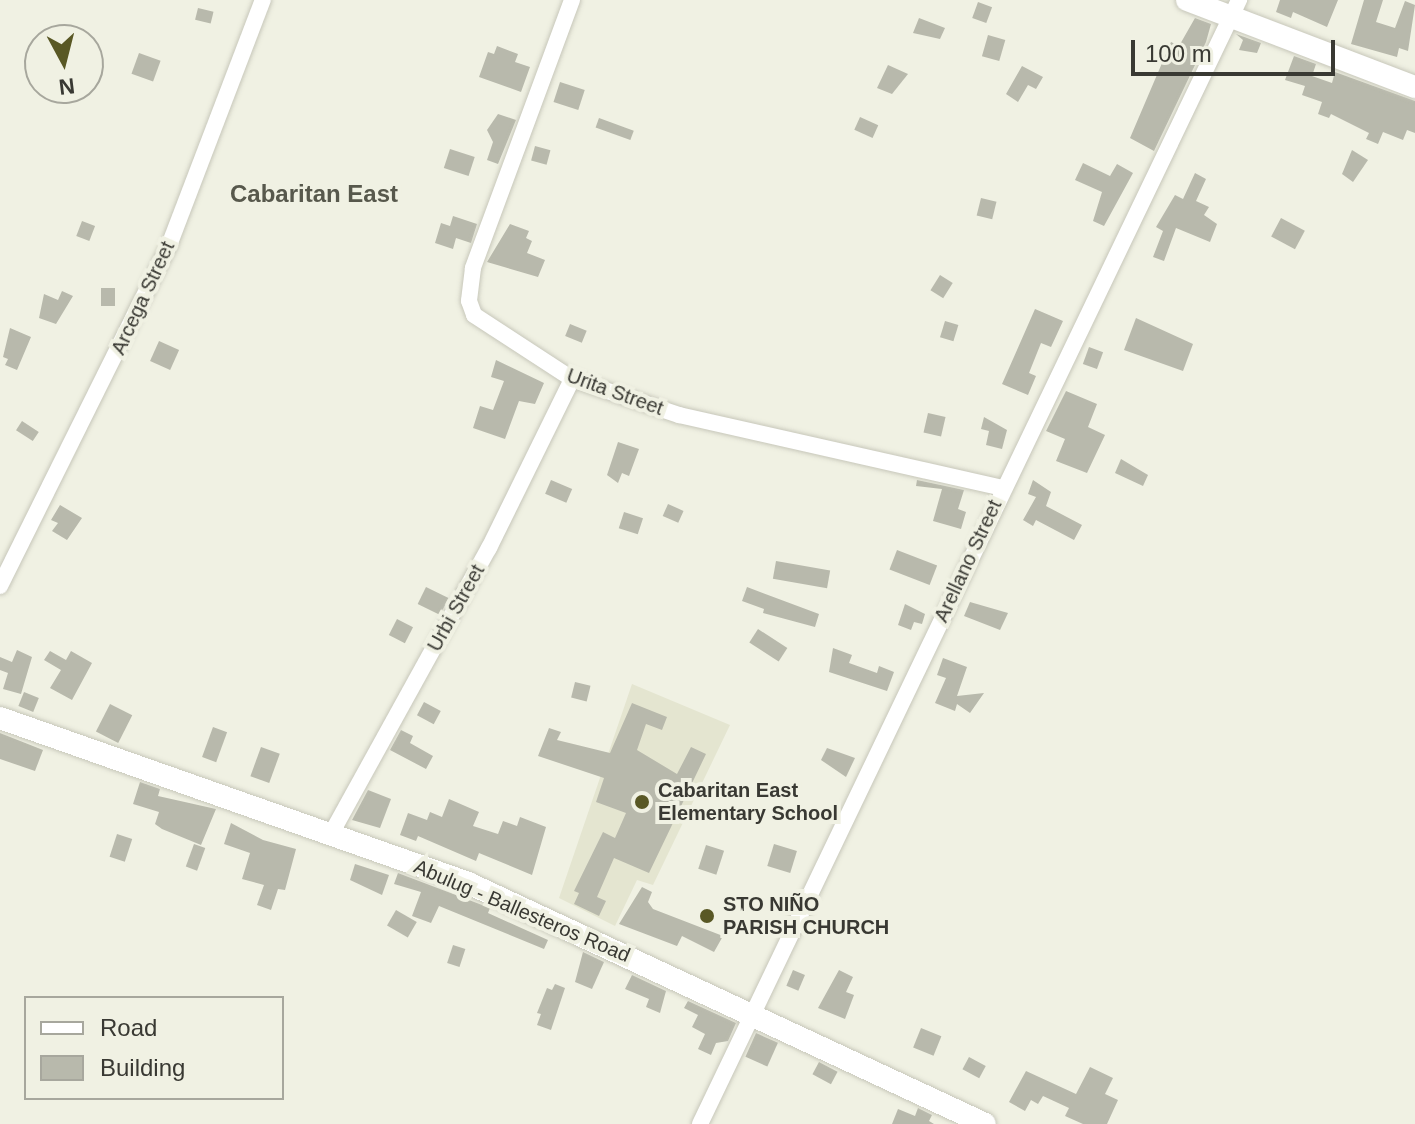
<!DOCTYPE html>
<meta charset="utf-8">
<style>
body{margin:0}
#map{position:relative;width:1415px;height:1124px;overflow:hidden;background:#f0f1e3;font-family:Arial,sans-serif}
div>[style]{position:absolute}
[style*='--x']{left:calc(var(--x)*1px);top:calc(var(--y)*1px);width:calc(var(--w)*1px);rotate:calc(var(--a)*1deg)}
.built>*{inset:0;background:#e4e5d0}
.building>*{inset:0;background:#b8b9ac;transform-origin:0 0}
.roads{filter:drop-shadow(0 0 2px #c7c7ba) drop-shadow(0 0 2px #c7c7ba)}
.street>*{height:16px;margin:-8px;padding:0 8px;transform-origin:8px;border-radius:8px;background:#fff}
.secondary>*{height:22px;margin:-11px;padding:0 11px;transform-origin:11px;border-radius:11px;background:#fff}
.dots>*{width:22px;height:22px;translate:-50% -50%;box-sizing:border-box;border:4px solid #f0f1e3;border-radius:50%}
span{translate:-50% -50%;white-space:nowrap;text-align:center;line-height:1.15;-webkit-text-stroke:8px #f0f1e3;paint-order:stroke}
.street-label{font-size:20px;color:#393933}
.poi-label{font-size:20px;color:#393933;font-weight:700}
.left{translate:0 -50%;text-align:left}
.quarter-label{font-size:24px;color:#57584c;font-weight:700}
.legend{position:absolute;left:24px;top:996px;width:260px;height:104px;box-sizing:border-box;background:#f0f1e3;border:2px solid #a7a79d;margin:0;padding:10px 14px;list-style:none;font-size:24px;color:#393933}
.legend li{display:flex;align-items:center;gap:16px;height:40px}
.legend b{width:40px;border:2px solid #a7a79d}
.north{position:absolute;left:24px;top:24px;width:80px;height:80px;box-sizing:border-box;background:#f0f1e3;border:2px solid #a7a79d;border-radius:50%;rotate:173deg;font-size:22px;font-weight:700;line-height:32px;text-align:center;color:#393933}
.north::after{content:'';display:block;margin:auto;width:28px;height:36px;background:#595825;clip-path:polygon(50% 0,100% 100%,50% 72%,0 100%)}
.scale{position:absolute;left:1131px;top:40px;width:204px;height:36px;box-sizing:border-box;border:4px solid #393933;border-top:0;padding-left:10px;font-size:24px;line-height:28px;white-space:nowrap;color:#393933;-webkit-text-stroke:6px #f0f1e3;paint-order:stroke}
</style>
<div id="map">
<div class="built">
<i style="clip-path:polygon(632px 684px,730px 725px,653px 885px,637px 880px,615px 926px,559px 898px)"></i>
</div>
<div class="building">
<i style="clip-path:polygon(1280px 0,1338px 0,1327px 27px,1293px 12px,1291px 18px,1276px 12px)"></i>
<i style="clip-path:polygon(1364px 0,1383px 0,1376px 22px,1395px 28px,1405px 1px,1415px 5px,1408px 51px,1399px 48px,1397px 57px,1351px 44px)"></i>
<i style="left:978px;top:2px;width:15px;height:17px;rotate:20deg"></i>
<i style="left:198px;top:8px;width:16px;height:12px;rotate:14deg"></i>
<i style="clip-path:polygon(919px 18px,945px 28px,940px 39px,913px 33px)"></i>
<i style="clip-path:polygon(1195px 18px,1211px 24px,1206px 42px,1154px 151px,1130px 138px,1171px 42px,1179px 46px)"></i>
<i style="clip-path:polygon(1236px 34px,1261px 43px,1257px 53px,1239px 50px,1243px 40px)"></i>
<i style="left:988px;top:35px;width:18px;height:22px;rotate:16deg"></i>
<i style="clip-path:polygon(497px 46px,518px 54px,515px 62px,530px 67px,521px 92px,479px 77px,488px 52px,494px 54px)"></i>
<i style="left:139px;top:53px;width:23px;height:22px;rotate:20deg"></i>
<i style="clip-path:polygon(1294px 56px,1316px 64px,1312px 76px,1332px 83px,1335px 72px,1415px 101px,1415px 133px,1407px 130px,1403px 140px,1383px 132px,1378px 144px,1366px 139px,1369px 133px,1331px 114px,1329px 118px,1318px 114px,1322px 102px,1302px 95px,1305px 86px,1285px 80px)"></i>
<i style="clip-path:polygon(888px 65px,908px 74px,892px 94px,877px 88px)"></i>
<i style="clip-path:polygon(1022px 66px,1043px 77px,1036px 89px,1028px 85px,1018px 102px,1006px 94px)"></i>
<i style="left:560px;top:82px;width:26px;height:21px;rotate:18deg"></i>
<i style="clip-path:polygon(498px 114px,516px 120px,498px 164px,487px 160px,493px 142px,487px 130px)"></i>
<i style="left:860px;top:117px;width:20px;height:14px;rotate:24deg"></i>
<i style="left:599px;top:118px;width:37px;height:10px;rotate:20deg"></i>
<i style="left:535px;top:146px;width:16px;height:15px;rotate:15deg"></i>
<i style="left:450px;top:149px;width:26px;height:20px;rotate:18deg"></i>
<i style="clip-path:polygon(1352px 150px,1368px 160px,1353px 182px,1342px 174px)"></i>
<i style="clip-path:polygon(1083px 163px,1110px 176px,1117px 164px,1133px 173px,1104px 226px,1093px 221px,1102px 192px,1075px 180px)"></i>
<i style="clip-path:polygon(1195px 173px,1206px 179px,1196px 201px,1209px 207px,1204px 215px,1217px 224px,1210px 242px,1176px 228px,1164px 261px,1153px 257px,1163px 231px,1156px 227px,1175px 195px,1183px 199px)"></i>
<i style="left:981px;top:198px;width:16px;height:18px;rotate:14deg"></i>
<i style="clip-path:polygon(453px 216px,477px 224px,471px 243px,456px 238px,453px 249px,435px 243px,441px 223px,450px 226px)"></i>
<i style="left:1281px;top:218px;width:27px;height:21px;rotate:28deg"></i>
<i style="left:82px;top:221px;width:14px;height:16px;rotate:21deg"></i>
<i style="clip-path:polygon(510px 224px,529px 231px,526px 238px,532px 241px,527px 253px,545px 260px,538px 277px,487px 262px)"></i>
<i style="left:940px;top:275px;width:15px;height:18px;rotate:32deg"></i>
<i style="left:101px;top:288px;width:14px;height:18px"></i>
<i style="clip-path:polygon(62px 291px,73px 296px,56px 324px,39px 318px,44px 294px,58px 300px)"></i>
<i style="clip-path:polygon(1035px 309px,1063px 321px,1051px 347px,1041px 343px,1029px 373px,1036px 376px,1028px 395px,1002px 384px)"></i>
<i style="clip-path:polygon(1136px 318px,1193px 344px,1183px 371px,1124px 350px)"></i>
<i style="left:945px;top:321px;width:14px;height:17px;rotate:17deg"></i>
<i style="left:570px;top:324px;width:18px;height:13px;rotate:22deg"></i>
<i style="clip-path:polygon(10px 328px,31px 337px,17px 370px,5px 365px,8px 359px,3px 357px)"></i>
<i style="left:159px;top:341px;width:22px;height:22px;rotate:24deg"></i>
<i style="left:1089px;top:347px;width:15px;height:18px;rotate:20deg"></i>
<i style="clip-path:polygon(496px 360px,544px 383px,535px 404px,519px 401px,505px 439px,473px 428px,480px 406px,493px 410px,504px 381px,491px 377px)"></i>
<i style="clip-path:polygon(1066px 391px,1097px 404px,1088px 427px,1105px 435px,1087px 473px,1056px 461px,1065px 439px,1046px 431px)"></i>
<i style="left:928px;top:413px;width:18px;height:20px;rotate:13deg"></i>
<i style="clip-path:polygon(984px 417px,1007px 430px,1002px 449px,986px 445px,989px 431px,981px 429px)"></i>
<i style="left:22px;top:421px;width:20px;height:11px;rotate:33deg"></i>
<i style="clip-path:polygon(618px 442px,639px 449px,629px 476px,622px 473px,618px 483px,607px 475px)"></i>
<i style="clip-path:polygon(1121px 459px,1148px 475px,1143px 486px,1115px 473px)"></i>
<i style="left:551px;top:480px;width:23px;height:15px;rotate:23deg"></i>
<i style="clip-path:polygon(917px 480px,964px 490px,958px 509px,966px 512px,961px 529px,933px 521px,942px 489px,916px 486px)"></i>
<i style="clip-path:polygon(1033px 480px,1051px 492px,1046px 506px,1082px 525px,1074px 540px,1036px 520px,1033px 526px,1023px 520px,1036px 497px,1028px 494px)"></i>
<i style="left:668px;top:504px;width:17px;height:13px;rotate:24deg"></i>
<i style="clip-path:polygon(60px 505px,82px 518px,67px 540px,52px 531px,58px 523px,51px 520px)"></i>
<i style="left:624px;top:512px;width:20px;height:17px;rotate:18deg"></i>
<i style="left:897px;top:550px;width:43px;height:21px;rotate:21deg"></i>
<i style="left:776px;top:561px;width:55px;height:18px;rotate:10deg"></i>
<i style="left:426px;top:587px;width:25px;height:19px;rotate:26deg"></i>
<i style="clip-path:polygon(747px 587px,819px 614px,815px 627px,763px 613px,764px 609px,742px 601px)"></i>
<i style="clip-path:polygon(970px 602px,1008px 613px,1000px 630px,964px 616px)"></i>
<i style="clip-path:polygon(905px 604px,925px 614px,922px 624px,914px 622px,911px 630px,898px 625px)"></i>
<i style="left:397px;top:619px;width:18px;height:18px;rotate:27deg"></i>
<i style="left:758px;top:629px;width:35px;height:16px;rotate:33deg"></i>
<i style="clip-path:polygon(833px 648px,852px 655px,849px 663px,877px 673px,879px 666px,894px 672px,887px 691px,829px 672px)"></i>
<i style="clip-path:polygon(17px 650px,32px 657px,21px 694px,3px 689px,8px 673px,0 670px,0 657px,12px 662px)"></i>
<i style="clip-path:polygon(50px 651px,66px 660px,71px 651px,92px 663px,72px 700px,50px 688px,61px 670px,44px 660px)"></i>
<i style="clip-path:polygon(943px 658px,967px 667px,957px 696px,984px 693px,970px 713px,957px 704px,955px 711px,935px 703px,946px 678px,937px 675px)"></i>
<i style="left:575px;top:682px;width:16px;height:16px;rotate:14deg"></i>
<i style="left:24px;top:692px;width:16px;height:15px;rotate:22deg"></i>
<i style="left:424px;top:702px;width:19px;height:15px;rotate:28deg"></i>
<i style="clip-path:polygon(632px 703px,667px 717px,662px 730px,646px 724px,637px 750px,677px 774px,691px 747px,706px 754px,649px 873px,614px 858px,597px 897px,606px 901px,599px 916px,574px 904px,579px 893px,574px 891px,603px 832px,615px 838px,626px 813px,596px 802px,604px 778px,538px 756px,549px 728px,561px 732px,557px 740px,610px 753px)"></i>
<i style="left:110px;top:704px;width:25px;height:31px;rotate:27deg"></i>
<i style="left:213px;top:727px;width:15px;height:32px;rotate:20deg"></i>
<i style="clip-path:polygon(401px 730px,413px 736px,410px 743px,433px 756px,426px 769px,390px 750px)"></i>
<i style="clip-path:polygon(0 733px,43px 750px,35px 771px,0 759px)"></i>
<i style="left:261px;top:747px;width:20px;height:31px;rotate:20deg"></i>
<i style="clip-path:polygon(827px 748px,855px 758px,846px 777px,821px 760px)"></i>
<i style="clip-path:polygon(140px 782px,160px 789px,158px 796px,216px 809px,201px 845px,162px 829px,155px 824px,159px 812px,133px 804px)"></i>
<i style="clip-path:polygon(368px 790px,391px 799px,380px 828px,352px 820px)"></i>
<i style="clip-path:polygon(449px 799px,479px 812px,473px 826px,498px 834px,503px 821px,517px 826px,520px 817px,546px 827px,532px 875px,479px 853px,476px 861px,418px 836px,416px 841px,400px 835px,408px 813px,427px 820px,430px 812px,442px 817px)"></i>
<i style="clip-path:polygon(231px 823px,263px 840px,296px 849px,285px 890px,278px 889px,271px 910px,257px 905px,264px 885px,242px 879px,250px 853px,224px 844px)"></i>
<i style="left:117px;top:834px;width:16px;height:24px;rotate:18deg"></i>
<i style="left:194px;top:844px;width:12px;height:24px;rotate:20deg"></i>
<i style="left:774px;top:844px;width:24px;height:23px;rotate:17deg"></i>
<i style="left:706px;top:845px;width:19px;height:25px;rotate:18deg"></i>
<i style="clip-path:polygon(355px 864px,389px 875px,382px 895px,350px 880px)"></i>
<i style="clip-path:polygon(398px 873px,490px 908px,488px 913px,548px 940px,544px 949px,439px 906px,431px 923px,412px 916px,421px 892px,394px 884px)"></i>
<i style="clip-path:polygon(642px 887px,652px 892px,648px 902px,653px 909px,723px 936px,714px 952px,682px 936px,677px 946px,619px 924px)"></i>
<i style="left:396px;top:910px;width:24px;height:18px;rotate:30deg"></i>
<i style="left:453px;top:945px;width:13px;height:19px;rotate:18deg"></i>
<i style="clip-path:polygon(583px 952px,604px 962px,592px 989px,575px 982px)"></i>
<i style="left:793px;top:970px;width:13px;height:17px;rotate:23deg"></i>
<i style="clip-path:polygon(839px 970px,853px 977px,846px 992px,854px 995px,845px 1019px,818px 1008px)"></i>
<i style="clip-path:polygon(632px 975px,666px 991px,660px 1013px,646px 1007px,649px 999px,625px 989px)"></i>
<i style="clip-path:polygon(555px 984px,565px 988px,551px 1030px,537px 1025px,541px 1014px,537px 1013px,547px 988px,552px 990px)"></i>
<i style="clip-path:polygon(688px 1001px,736px 1023px,728px 1041px,716px 1043px,711px 1055px,698px 1049px,705px 1034px,692px 1027px,698px 1015px,684px 1008px)"></i>
<i style="left:921px;top:1028px;width:22px;height:21px;rotate:22deg"></i>
<i style="left:756px;top:1033px;width:24px;height:26px;rotate:24deg"></i>
<i style="left:969px;top:1057px;width:19px;height:14px;rotate:28deg"></i>
<i style="left:819px;top:1062px;width:21px;height:14px;rotate:28deg"></i>
<i style="clip-path:polygon(1090px 1067px,1113px 1078px,1105px 1094px,1118px 1100px,1107px 1124px,1083px 1124px,1065px 1116px,1069px 1108px,1043px 1096px,1038px 1104px,1031px 1100px,1025px 1111px,1009px 1102px,1026px 1071px,1076px 1094px)"></i>
<i style="clip-path:polygon(918px 1108px,932px 1115px,929px 1121px,934px 1124px,892px 1124px,898px 1109px,915px 1116px)"></i>
</div>
<div class="roads">
<div class="street">
<i style="--x:572;--y:0;--w:286;--a:110.3"></i>
<i style="--x:473;--y:268;--w:33;--a:97"></i>
<i style="--x:469;--y:301;--w:15;--a:70"></i>
<i style="--x:474;--y:315;--w:117;--a:33.1"></i>
<i style="--x:572;--y:379;--w:113;--a:18.6"></i>
<i style="--x:679;--y:415;--w:332;--a:12.7"></i>
<i style="--x:0;--y:586;--w:383;--a:-63.6"></i>
<i style="--x:170;--y:243;--w:260;--a:-69.1"></i>
<i style="--x:331;--y:834;--w:327;--a:-61.1"></i>
<i style="--x:489;--y:548;--w:188;--a:-63.8"></i>
<i style="--x:700;--y:1124;--w:1247;--a:-64.38"></i>
</div>
<div class="secondary">
<i style="--x:1187;--y:0;--w:244;--a:20.9"></i>
<i style="--x:0;--y:718;--w:496;--a:19.4"></i>
<i style="--x:468;--y:883;--w:570;--a:24.99"></i>
</div>
</div>
<div class="dots">
<i style="left:642px;top:802px;background:#595825"></i>
<i style="left:707px;top:916px;background:#595825"></i>
</div>
<div class="street-label">
<span style="left:143px;top:298px;rotate:-65deg">Arcega Street</span>
<span style="left:615px;top:392px;rotate:20deg">Urita Street</span>
<span style="left:968px;top:561px;rotate:-65deg">Arellano Street</span>
<span style="left:456px;top:608px;rotate:-61deg">Urbi Street</span>
<span style="left:522px;top:911px;rotate:23deg">Abulug - Ballesteros Road</span>
</div>
<div class="poi-label">
<span class="left" style="left:658px;top:802px">Cabaritan East<br>Elementary School</span>
<span class="left" style="left:723px;top:916px">STO NIÑO<br>PARISH CHURCH</span>
</div>
<div class="quarter-label">
<span style="left:314px;top:194px">Cabaritan East</span>
</div>
<ul class="legend">
<li><b style="height:10px;background:#fff"></b>Road</li>
<li><b style="height:22px;background:#b8b9ac"></b>Building</li>
</ul>
<div class="north">N</div>
<div class="scale">100 m</div>
</div>
